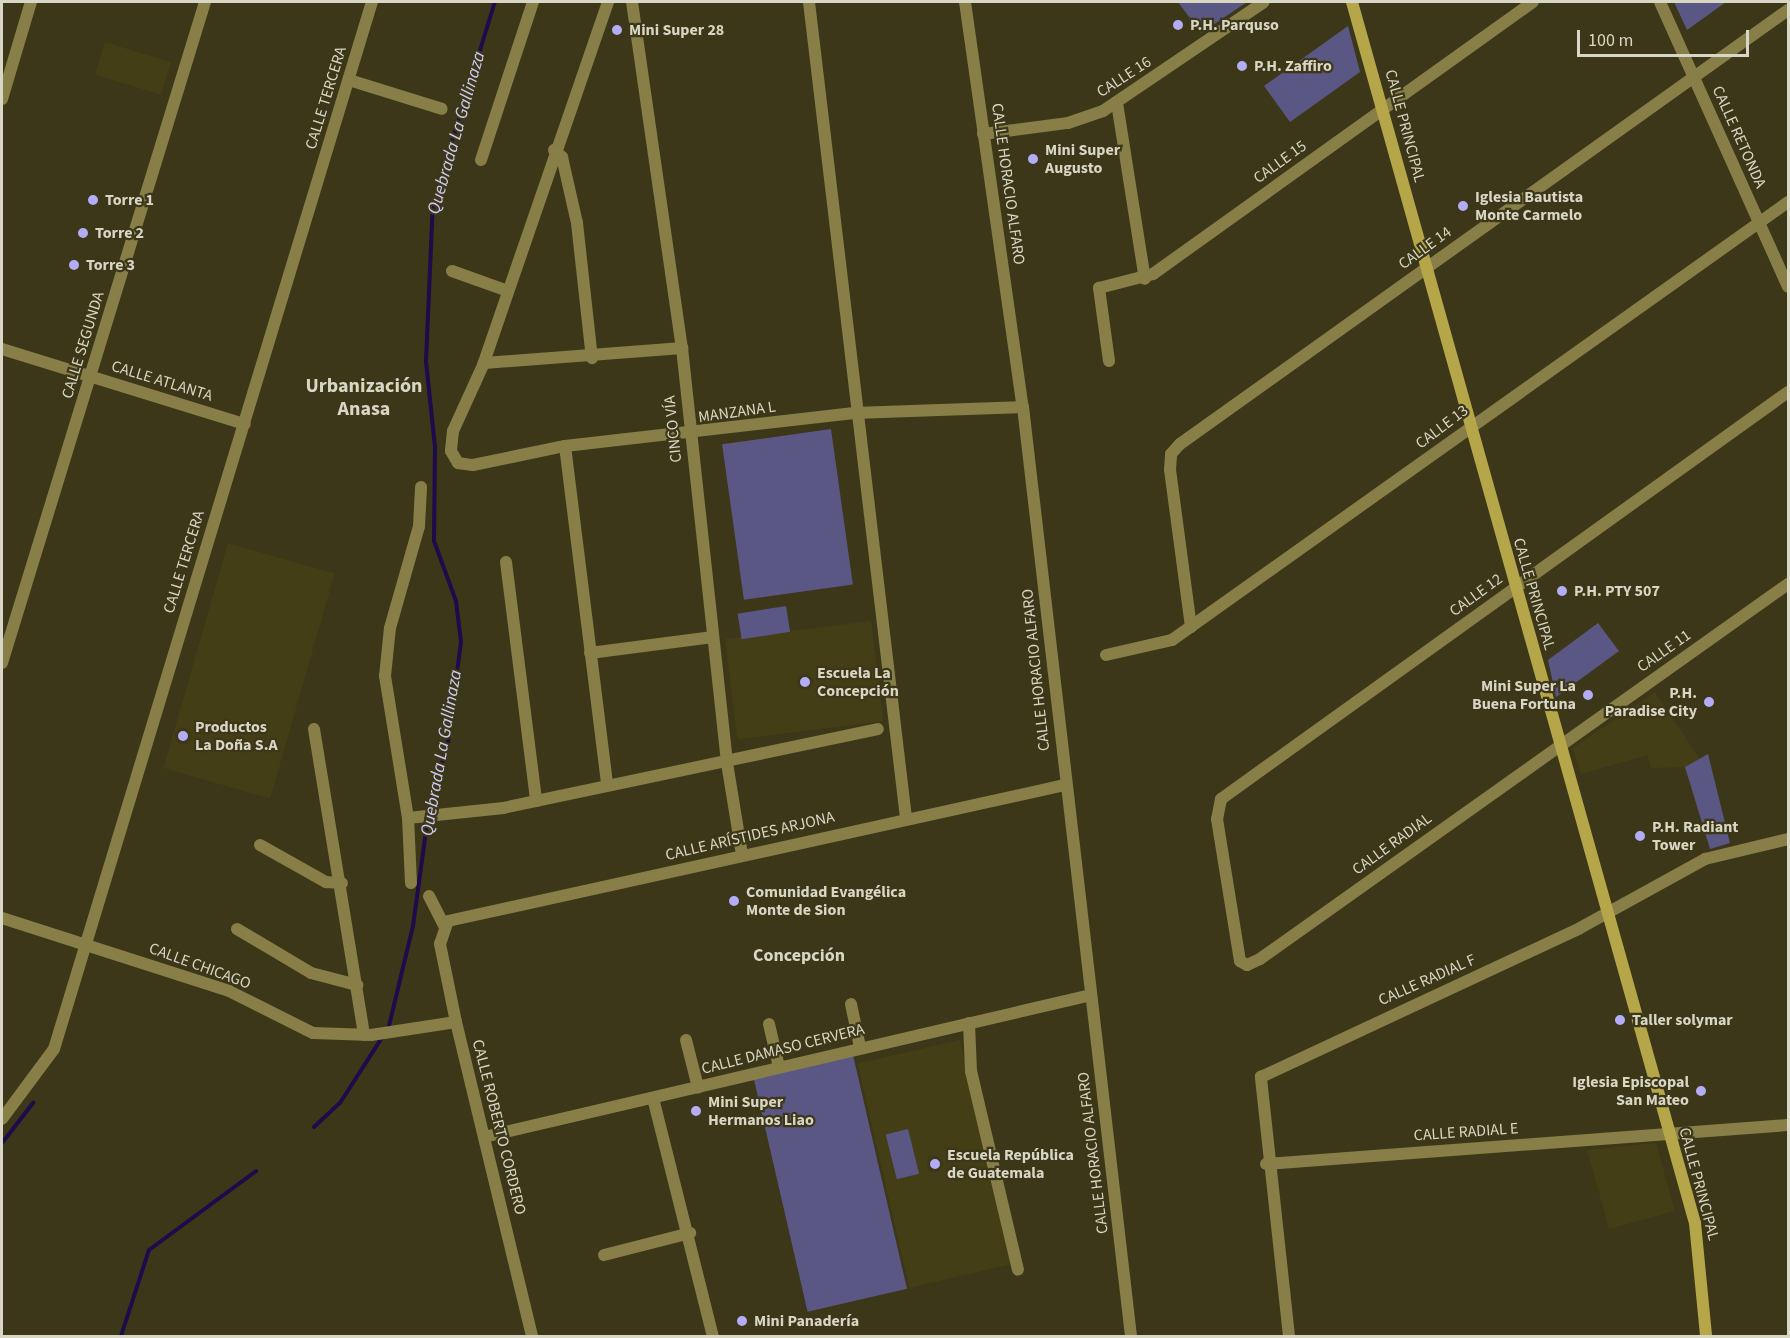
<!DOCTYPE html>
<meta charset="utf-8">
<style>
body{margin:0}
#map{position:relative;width:1790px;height:1338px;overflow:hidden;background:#3c3718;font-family:"Source Sans 3",sans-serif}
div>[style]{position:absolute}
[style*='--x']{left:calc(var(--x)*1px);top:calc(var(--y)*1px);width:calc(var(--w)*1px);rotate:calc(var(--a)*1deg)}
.built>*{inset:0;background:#443e16;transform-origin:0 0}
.green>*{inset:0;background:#5a5784;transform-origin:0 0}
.stream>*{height:4px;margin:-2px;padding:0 2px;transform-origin:2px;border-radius:2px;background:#1d0b4b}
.street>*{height:12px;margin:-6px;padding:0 6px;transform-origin:6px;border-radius:6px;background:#877e48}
.secondary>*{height:12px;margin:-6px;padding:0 6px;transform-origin:6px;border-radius:6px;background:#b5a64a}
.dots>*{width:16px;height:16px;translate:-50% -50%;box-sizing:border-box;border:3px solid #3c3718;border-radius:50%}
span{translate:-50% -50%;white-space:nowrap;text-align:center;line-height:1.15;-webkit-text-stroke:4.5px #3c3718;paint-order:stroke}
.poi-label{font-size:16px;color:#d8d6c4;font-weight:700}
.left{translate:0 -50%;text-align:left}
.right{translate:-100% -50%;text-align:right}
.street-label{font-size:16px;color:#d8d6c4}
.water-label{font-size:18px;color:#ceccf4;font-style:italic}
.neighbourhood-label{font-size:18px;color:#d8d6c4;font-weight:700}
.quarter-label{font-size:20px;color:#d8d6c4;font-weight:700}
.frame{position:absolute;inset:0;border:3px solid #d8d6c4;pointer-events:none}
.scale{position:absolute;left:1577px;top:30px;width:172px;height:27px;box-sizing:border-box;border:3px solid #d8d6c4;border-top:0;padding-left:8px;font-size:18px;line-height:21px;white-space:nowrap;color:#d8d6c4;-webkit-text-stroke:4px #3c3718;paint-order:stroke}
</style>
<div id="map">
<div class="built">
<i style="left:105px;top:42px;width:69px;height:34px;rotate:17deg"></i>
<i style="left:228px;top:543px;width:111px;height:234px;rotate:16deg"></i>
<i style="left:871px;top:621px;width:101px;height:147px;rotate:83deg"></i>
<i style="clip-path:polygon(1655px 692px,1700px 759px,1685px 767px,1651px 768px,1647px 755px,1581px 774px,1573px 748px)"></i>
<i style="left:960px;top:1040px;width:230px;height:105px;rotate:77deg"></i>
<i style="clip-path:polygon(1656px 1143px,1675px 1211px,1609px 1229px,1587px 1150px)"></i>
</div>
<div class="green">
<i style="clip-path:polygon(1178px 2px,1247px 2px,1201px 33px)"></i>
<i style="clip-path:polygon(1674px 2px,1726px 2px,1687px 30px)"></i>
<i style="clip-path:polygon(1348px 26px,1360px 72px,1290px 122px,1264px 86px)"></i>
<i style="left:831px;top:429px;width:157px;height:110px;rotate:82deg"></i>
<i style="left:786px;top:606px;width:26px;height:49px;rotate:81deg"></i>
<i style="clip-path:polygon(1598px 623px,1619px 651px,1556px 697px,1548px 660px)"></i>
<i style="clip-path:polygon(1708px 754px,1730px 843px,1710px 849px,1685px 767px)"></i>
<i style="left:853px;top:1055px;width:240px;height:102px;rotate:77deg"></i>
<i style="left:908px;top:1129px;width:46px;height:23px;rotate:76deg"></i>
</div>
<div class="stream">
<i style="--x:388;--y:1030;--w:107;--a:-76.5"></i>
<i style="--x:413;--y:926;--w:125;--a:-82.2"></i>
<i style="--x:430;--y:802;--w:62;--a:-73"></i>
<i style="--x:448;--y:743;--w:102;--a:-82.7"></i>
<i style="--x:461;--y:642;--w:41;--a:-97"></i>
<i style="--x:456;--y:601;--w:64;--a:-110.1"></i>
<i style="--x:434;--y:541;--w:94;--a:-89.4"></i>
<i style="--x:435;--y:447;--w:86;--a:-96"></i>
<i style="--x:426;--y:361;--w:158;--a:-87.5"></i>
<i style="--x:433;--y:203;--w:210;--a:-72.9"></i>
<i style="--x:314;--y:1127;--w:35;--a:-43"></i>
<i style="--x:340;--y:1103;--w:80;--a:-57.3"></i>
<i style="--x:2;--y:1143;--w:51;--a:-52.2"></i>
<i style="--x:121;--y:1336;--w:90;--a:-72"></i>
<i style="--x:149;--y:1250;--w:133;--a:-36.4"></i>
</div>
<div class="street">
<i style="--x:608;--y:2;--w:382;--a:109"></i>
<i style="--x:484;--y:363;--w:75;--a:114.5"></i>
<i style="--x:453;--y:431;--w:20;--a:96"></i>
<i style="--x:451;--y:451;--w:14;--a:60"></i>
<i style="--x:458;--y:463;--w:15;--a:8"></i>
<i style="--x:473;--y:465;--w:94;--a:-11.7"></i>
<i style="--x:565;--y:446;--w:291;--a:-6.5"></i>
<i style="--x:854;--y:413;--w:169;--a:-2"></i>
<i style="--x:632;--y:2;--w:350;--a:81.8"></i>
<i style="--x:682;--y:348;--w:417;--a:83.8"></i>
<i style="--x:727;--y:763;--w:93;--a:80.7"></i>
<i style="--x:809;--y:2;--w:822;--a:83.22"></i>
<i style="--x:965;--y:2;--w:409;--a:81.9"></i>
<i style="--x:1023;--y:407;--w:935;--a:83.37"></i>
<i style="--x:1660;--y:2;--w:312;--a:65.8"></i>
<i style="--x:349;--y:80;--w:97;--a:17.3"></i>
<i style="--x:2;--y:99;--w:101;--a:-73.4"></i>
<i style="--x:1117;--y:103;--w:178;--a:81"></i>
<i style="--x:983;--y:134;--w:86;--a:-7.4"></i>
<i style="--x:1068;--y:123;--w:37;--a:-19"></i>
<i style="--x:1103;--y:111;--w:194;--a:-34.1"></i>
<i style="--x:554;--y:150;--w:11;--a:41"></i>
<i style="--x:562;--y:157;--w:68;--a:77.2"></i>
<i style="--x:577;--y:223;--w:136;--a:83.7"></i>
<i style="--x:481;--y:160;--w:166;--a:-71.8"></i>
<i style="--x:452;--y:271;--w:59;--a:19.7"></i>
<i style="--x:2;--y:349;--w:254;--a:17.2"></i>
<i style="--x:1109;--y:361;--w:74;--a:-97.8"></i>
<i style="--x:1099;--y:288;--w:56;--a:-14.5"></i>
<i style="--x:1153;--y:274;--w:467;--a:-35.6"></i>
<i style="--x:484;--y:363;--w:199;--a:-4.3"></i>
<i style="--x:1788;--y:392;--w:698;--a:144.33"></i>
<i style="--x:1221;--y:799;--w:20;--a:101"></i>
<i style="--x:1217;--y:819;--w:144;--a:80.8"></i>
<i style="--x:1240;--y:961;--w:8;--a:30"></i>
<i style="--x:1247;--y:965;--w:14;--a:-25"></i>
<i style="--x:1260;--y:959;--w:648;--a:-35.38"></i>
<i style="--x:565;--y:446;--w:342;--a:82.9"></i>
<i style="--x:506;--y:562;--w:241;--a:82.8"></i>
<i style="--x:1191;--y:627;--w:158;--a:-97.6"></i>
<i style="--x:1170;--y:470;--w:16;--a:-86"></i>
<i style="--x:1171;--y:454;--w:13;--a:-48"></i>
<i style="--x:1180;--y:444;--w:747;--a:-35.52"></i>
<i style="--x:590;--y:653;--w:124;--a:-7.4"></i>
<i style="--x:1106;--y:655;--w:68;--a:-12.8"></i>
<i style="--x:1172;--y:640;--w:756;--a:-35.41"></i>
<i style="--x:2;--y:663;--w:691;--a:-72.93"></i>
<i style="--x:314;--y:729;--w:310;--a:80.7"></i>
<i style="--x:408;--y:818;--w:96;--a:-6"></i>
<i style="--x:503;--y:808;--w:383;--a:-11.9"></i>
<i style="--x:260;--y:845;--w:76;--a:29.3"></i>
<i style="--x:326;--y:882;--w:16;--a:4"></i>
<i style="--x:411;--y:883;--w:65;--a:-92.6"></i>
<i style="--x:408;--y:818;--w:144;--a:-99.2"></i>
<i style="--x:385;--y:676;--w:48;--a:-84.1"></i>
<i style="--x:390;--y:628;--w:106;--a:-74.1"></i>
<i style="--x:419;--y:526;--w:39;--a:-87"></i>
<i style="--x:429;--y:896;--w:34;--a:63"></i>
<i style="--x:2;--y:918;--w:238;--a:17.8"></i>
<i style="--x:229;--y:991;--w:94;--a:26.6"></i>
<i style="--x:313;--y:1033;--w:58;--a:2"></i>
<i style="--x:371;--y:1035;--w:86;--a:-8.7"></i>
<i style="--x:237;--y:929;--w:86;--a:30.7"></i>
<i style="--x:311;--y:973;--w:48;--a:14.6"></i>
<i style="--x:851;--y:1004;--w:44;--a:78.2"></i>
<i style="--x:969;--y:1023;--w:48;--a:87.6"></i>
<i style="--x:971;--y:1071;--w:204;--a:76.7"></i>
<i style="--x:769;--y:1024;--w:44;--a:76.9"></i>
<i style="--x:686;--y:1040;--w:49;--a:75.7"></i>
<i style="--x:653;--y:1098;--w:245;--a:75.9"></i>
<i style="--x:2;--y:1119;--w:87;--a:-53.4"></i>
<i style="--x:54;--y:1049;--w:1094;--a:-73.11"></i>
<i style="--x:484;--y:1137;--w:623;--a:-13.17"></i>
<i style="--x:1266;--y:1164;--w:523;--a:-4.27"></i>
<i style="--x:604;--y:1255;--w:89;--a:-14.3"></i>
<i style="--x:532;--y:1336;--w:323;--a:-103.6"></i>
<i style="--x:456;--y:1022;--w:80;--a:-101.6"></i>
<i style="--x:440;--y:944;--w:24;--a:-71"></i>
<i style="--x:448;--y:921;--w:632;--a:-12.43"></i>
<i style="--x:1289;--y:1336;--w:261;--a:-96.2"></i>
<i style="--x:1261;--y:1077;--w:352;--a:-25"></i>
<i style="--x:1580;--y:928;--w:143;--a:-28.9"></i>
<i style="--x:1705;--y:859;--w:85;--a:-13.5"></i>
</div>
<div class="secondary">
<i style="--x:1352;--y:2;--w:1268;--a:74.31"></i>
<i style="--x:1695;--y:1223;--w:114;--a:84.4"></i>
</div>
<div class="dots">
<i style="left:1178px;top:25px;background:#b3adf9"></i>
<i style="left:617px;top:30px;background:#b3adf9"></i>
<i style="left:1242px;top:66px;background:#b3adf9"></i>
<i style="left:1033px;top:159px;background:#b3adf9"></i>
<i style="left:93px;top:200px;background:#b3adf9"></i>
<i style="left:1463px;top:206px;background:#b3adf9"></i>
<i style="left:83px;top:233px;background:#b3adf9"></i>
<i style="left:74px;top:265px;background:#b3adf9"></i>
<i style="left:1562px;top:591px;background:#b3adf9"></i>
<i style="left:805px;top:682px;background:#b3adf9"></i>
<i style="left:1588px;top:695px;background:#b3adf9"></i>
<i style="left:1709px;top:702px;background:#b3adf9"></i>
<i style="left:183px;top:736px;background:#b3adf9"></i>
<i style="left:1640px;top:836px;background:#b3adf9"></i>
<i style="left:734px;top:901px;background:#b3adf9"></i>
<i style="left:1620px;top:1020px;background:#b3adf9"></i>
<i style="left:1701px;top:1091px;background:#b3adf9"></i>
<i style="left:696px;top:1111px;background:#b3adf9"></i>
<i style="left:935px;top:1164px;background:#b3adf9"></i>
<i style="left:742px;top:1321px;background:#b3adf9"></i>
</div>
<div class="poi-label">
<span class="left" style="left:1190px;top:25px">P.H. Parquso</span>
<span class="left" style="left:629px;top:30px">Mini Super 28</span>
<span class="left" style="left:1254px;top:66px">P.H. Zaffiro</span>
<span class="left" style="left:1045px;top:159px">Mini Super<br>Augusto</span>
<span class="left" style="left:1475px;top:206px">Iglesia Bautista<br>Monte Carmelo</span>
<span class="left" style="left:105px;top:200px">Torre 1</span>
<span class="left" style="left:95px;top:233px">Torre 2</span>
<span class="left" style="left:86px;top:265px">Torre 3</span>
<span class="left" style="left:1574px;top:591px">P.H. PTY 507</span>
<span class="left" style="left:817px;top:682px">Escuela La<br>Concepción</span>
<span class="right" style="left:1576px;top:695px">Mini Super La<br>Buena Fortuna</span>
<span class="right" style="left:1697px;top:702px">P.H.<br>Paradise City</span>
<span class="left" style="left:195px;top:736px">Productos<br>La Doña S.A</span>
<span class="left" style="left:1652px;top:836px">P.H. Radiant<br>Tower</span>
<span class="left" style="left:746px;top:901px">Comunidad Evangélica<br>Monte de Sion</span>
<span class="left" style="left:1632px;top:1020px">Taller solymar</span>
<span class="right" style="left:1689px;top:1091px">Iglesia Episcopal<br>San Mateo</span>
<span class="left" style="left:708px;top:1111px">Mini Super<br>Hermanos Liao</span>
<span class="left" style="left:947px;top:1164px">Escuela República<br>de Guatemala</span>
<span class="left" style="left:754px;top:1321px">Mini Panadería</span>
</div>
<div class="street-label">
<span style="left:1124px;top:77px;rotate:-33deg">CALLE 16</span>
<span style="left:326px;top:98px;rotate:-73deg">CALLE TERCERA</span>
<span style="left:1405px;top:126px;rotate:75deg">CALLE PRINCIPAL</span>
<span style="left:1739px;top:137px;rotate:66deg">CALLE RETONDA</span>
<span style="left:1280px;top:162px;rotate:-36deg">CALLE 15</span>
<span style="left:1008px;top:184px;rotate:82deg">CALLE HORACIO ALFARO</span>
<span style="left:1425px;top:248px;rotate:-36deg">CALLE 14</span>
<span style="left:83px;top:345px;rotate:-73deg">CALLE SEGUNDA</span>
<span style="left:162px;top:381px;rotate:17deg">CALLE ATLANTA</span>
<span style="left:737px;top:412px;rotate:-8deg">MANZANA L</span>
<span style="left:1442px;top:427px;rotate:-37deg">CALLE 13</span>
<span style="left:673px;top:429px;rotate:-96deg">CINCO VÍA</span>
<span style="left:184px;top:562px;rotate:-73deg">CALLE TERCERA</span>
<span style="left:1534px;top:594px;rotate:74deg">CALLE PRINCIPAL</span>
<span style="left:1476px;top:595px;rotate:-36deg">CALLE 12</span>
<span style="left:1664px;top:651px;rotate:-35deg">CALLE 11</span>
<span style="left:1036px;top:670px;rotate:-96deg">CALLE HORACIO ALFARO</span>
<span style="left:750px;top:836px;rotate:-13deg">CALLE ARÍSTIDES ARJONA</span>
<span style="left:1392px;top:844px;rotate:-36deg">CALLE RADIAL</span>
<span style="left:200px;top:966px;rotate:20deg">CALLE CHICAGO</span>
<span style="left:1427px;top:980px;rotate:-24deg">CALLE RADIAL F</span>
<span style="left:783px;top:1049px;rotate:-14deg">CALLE DAMASO CERVERA</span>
<span style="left:499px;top:1127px;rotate:76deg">CALLE ROBERTO CORDERO</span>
<span style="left:1466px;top:1132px;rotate:-4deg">CALLE RADIAL E</span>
<span style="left:1093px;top:1153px;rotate:-97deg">CALLE HORACIO ALFARO</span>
<span style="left:1699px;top:1184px;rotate:75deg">CALLE PRINCIPAL</span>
</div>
<div class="water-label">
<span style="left:457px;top:133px;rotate:-74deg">Quebrada La Gallinaza</span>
<span style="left:442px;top:753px;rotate:-80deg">Quebrada La Gallinaza</span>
</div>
<div class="neighbourhood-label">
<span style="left:799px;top:956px">Concepción</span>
</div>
<div class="quarter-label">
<span style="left:364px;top:398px">Urbanización<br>Anasa</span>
</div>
<div class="frame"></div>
<div class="scale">100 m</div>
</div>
